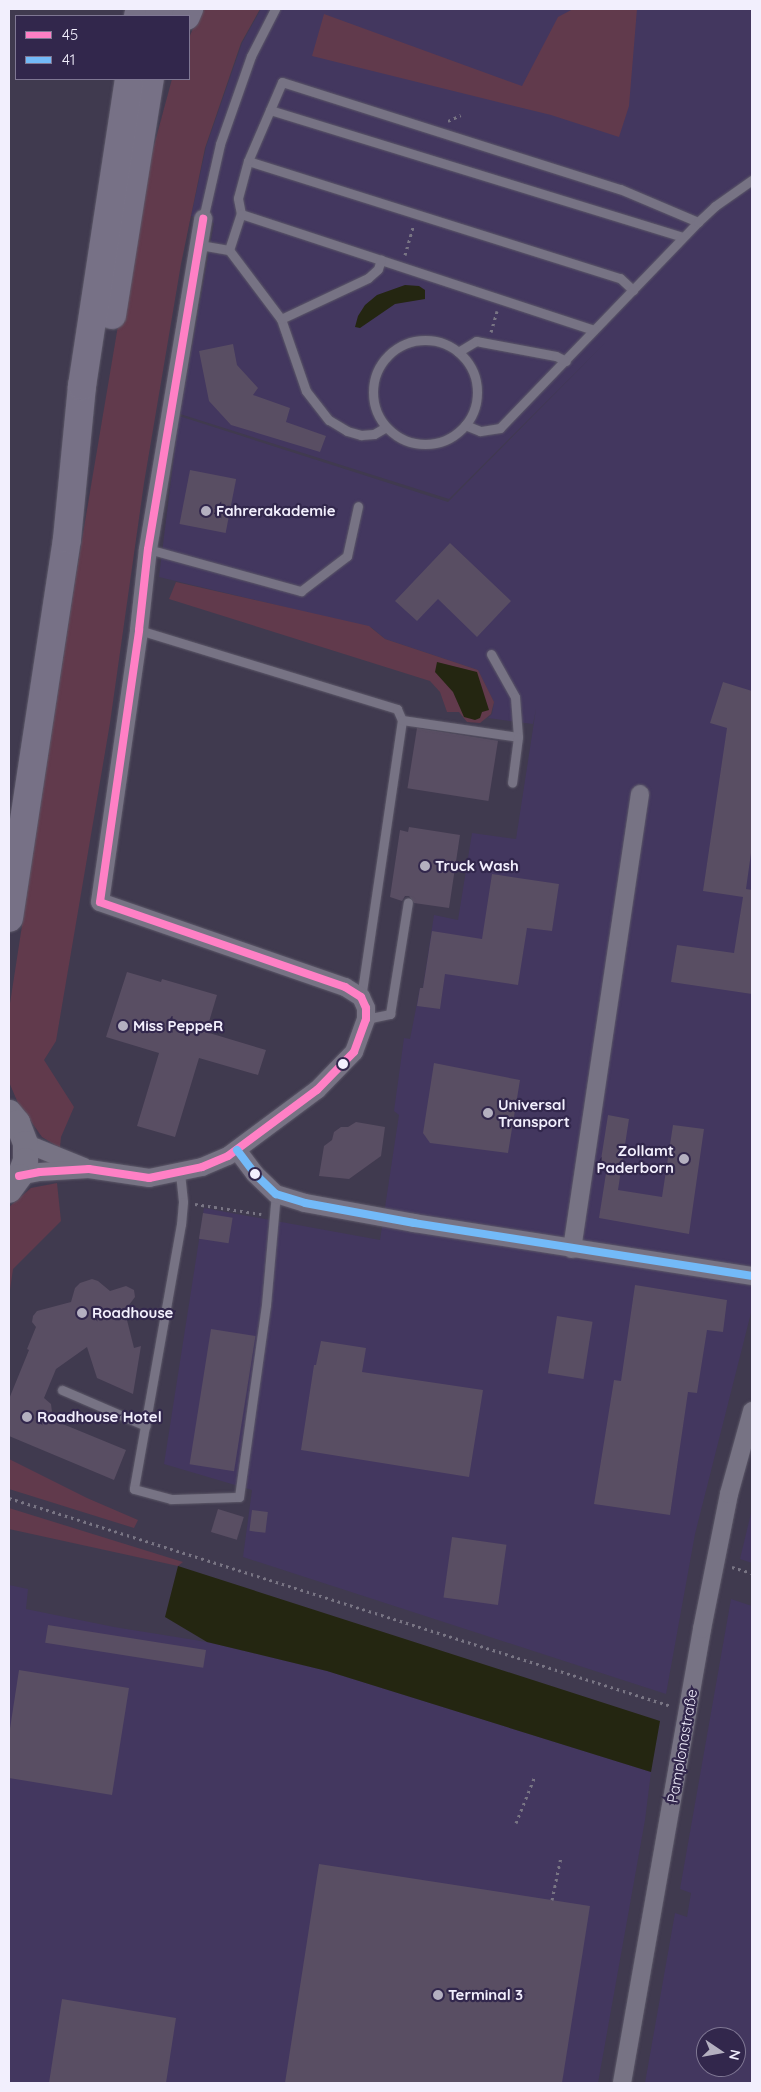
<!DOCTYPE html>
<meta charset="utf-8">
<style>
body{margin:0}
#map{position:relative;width:761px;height:2092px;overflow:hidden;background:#403a4f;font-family:Quicksand,sans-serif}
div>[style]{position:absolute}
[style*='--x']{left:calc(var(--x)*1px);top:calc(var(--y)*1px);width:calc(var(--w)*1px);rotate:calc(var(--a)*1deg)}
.built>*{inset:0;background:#43375f}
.green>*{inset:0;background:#613a4c}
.water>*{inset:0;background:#242611}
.building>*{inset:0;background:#594e63;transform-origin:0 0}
.path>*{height:3px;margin-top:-1.5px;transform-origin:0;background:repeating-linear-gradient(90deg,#797584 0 2.5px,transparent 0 6.5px)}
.roads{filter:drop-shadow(0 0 1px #5c5868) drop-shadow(0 0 1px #5c5868)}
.service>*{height:9px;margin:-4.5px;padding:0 4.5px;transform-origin:4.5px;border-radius:4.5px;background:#777384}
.service>.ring{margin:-4.5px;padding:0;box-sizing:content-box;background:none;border:9px solid #777384;border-radius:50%}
.minor>*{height:18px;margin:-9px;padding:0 9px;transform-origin:9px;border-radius:9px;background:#777384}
.secondary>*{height:25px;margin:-12.5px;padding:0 12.5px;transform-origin:12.5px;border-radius:12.5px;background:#777384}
.motorway>*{height:28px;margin:-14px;padding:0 14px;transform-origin:14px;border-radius:14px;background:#777186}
.bus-1>*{height:8px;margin:-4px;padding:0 4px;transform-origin:4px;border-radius:4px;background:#ff80c5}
.bus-2>*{height:8px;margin:-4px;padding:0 4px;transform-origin:4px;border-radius:4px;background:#73baf8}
.dots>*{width:14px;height:14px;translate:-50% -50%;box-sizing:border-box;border:2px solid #32274c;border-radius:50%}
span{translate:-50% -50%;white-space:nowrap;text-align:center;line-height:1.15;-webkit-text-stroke:4.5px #32274c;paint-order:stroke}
.poi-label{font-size:15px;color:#f2effd;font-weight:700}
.left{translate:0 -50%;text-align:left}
.right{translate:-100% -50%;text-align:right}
.street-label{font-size:15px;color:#f2effd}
.frame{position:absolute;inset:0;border:10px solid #f2effd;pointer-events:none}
.legend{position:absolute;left:15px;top:15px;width:175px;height:65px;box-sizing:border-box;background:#32274c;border:1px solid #7f7793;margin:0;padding:6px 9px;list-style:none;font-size:15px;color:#f2effd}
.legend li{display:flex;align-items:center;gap:10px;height:25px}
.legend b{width:25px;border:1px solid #7f7793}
.north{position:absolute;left:696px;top:2027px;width:50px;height:50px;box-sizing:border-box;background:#32274c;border:1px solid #7f7793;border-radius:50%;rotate:102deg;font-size:14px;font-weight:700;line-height:20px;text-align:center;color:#f2effd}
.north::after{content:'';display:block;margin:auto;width:18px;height:22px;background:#b4b0c0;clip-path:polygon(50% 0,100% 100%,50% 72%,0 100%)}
</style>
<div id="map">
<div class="built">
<i style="clip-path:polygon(261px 9px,752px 9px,752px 1309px,695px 1534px,666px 1694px,243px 1557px,252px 1490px,164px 1464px,204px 1208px,380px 1240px,399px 1115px,394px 1111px,404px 1038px,410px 1039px,420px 988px,423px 988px,434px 915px,458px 920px,472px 833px,516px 839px,536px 709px,533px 724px,488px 718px,492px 714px,494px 702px,478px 670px,385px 639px,372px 628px,159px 577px,179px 416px,448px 502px,606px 342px,449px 499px,180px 414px,214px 223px,191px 216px,206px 147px,242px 43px)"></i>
<i style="clip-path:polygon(752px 1509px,752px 1563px,740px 1559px)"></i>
<i style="clip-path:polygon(9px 1585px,28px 1589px,26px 1609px,114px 1627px,207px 1642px,327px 1671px,651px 1772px,645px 1820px,598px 2083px,9px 2083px)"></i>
<i style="clip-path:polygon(evenodd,731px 1599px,752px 1606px,752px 2083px,645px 2083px,675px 1913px,687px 1917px,691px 1893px,680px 1889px,731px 1599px,706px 2037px,736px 2037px,736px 2067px,706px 2067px,706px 2037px)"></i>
</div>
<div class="green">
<i style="clip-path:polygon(201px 9px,260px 9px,241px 43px,205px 148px,181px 264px,144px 483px,110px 723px,56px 1041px,44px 1060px,74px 1107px,61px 1137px,60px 1148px,42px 1137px,18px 1103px,9px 1082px,9px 1010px,76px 575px,139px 201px,172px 79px,189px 79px,189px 38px)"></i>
<i style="clip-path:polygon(573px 9px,637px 9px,629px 106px,619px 137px,551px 115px,312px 56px,324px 14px,522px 86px,558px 17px)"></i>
<i style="clip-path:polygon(176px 582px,369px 626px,385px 639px,478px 670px,494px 702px,491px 714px,480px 723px,467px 722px,459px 712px,447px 712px,440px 692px,430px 681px,169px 599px)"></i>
<i style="clip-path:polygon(57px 1183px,61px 1221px,13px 1269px,9px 1297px,9px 1207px,31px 1188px)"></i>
<i style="clip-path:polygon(9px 1459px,87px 1498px,138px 1520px,134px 1528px,9px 1489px)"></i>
<i style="clip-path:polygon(9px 1508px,183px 1562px,178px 1566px,9px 1529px)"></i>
</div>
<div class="water">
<i style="clip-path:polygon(405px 285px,419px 286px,425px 290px,425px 299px,395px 304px,360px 328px,355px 327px,358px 316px,365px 305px,377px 295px)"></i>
<i style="clip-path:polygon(437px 662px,477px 672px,489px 710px,482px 712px,480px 718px,475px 720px,464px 717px,453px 692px,435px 672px)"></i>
<i style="clip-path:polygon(178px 1566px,660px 1721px,651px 1772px,327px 1671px,207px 1642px,165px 1617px)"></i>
</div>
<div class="building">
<i style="clip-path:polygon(233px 344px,237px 365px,258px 388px,253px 395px,290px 408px,286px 422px,326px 436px,320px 452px,231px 425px,209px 401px,199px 351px)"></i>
<i style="left:190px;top:470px;width:47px;height:55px;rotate:11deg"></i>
<i style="clip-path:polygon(450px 543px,511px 601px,477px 637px,438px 599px,417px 621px,395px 601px)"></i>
<i style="clip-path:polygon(723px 682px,752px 691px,752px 846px,746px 889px,752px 890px,752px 994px,671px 982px,677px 945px,734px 953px,743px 897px,703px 891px,727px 728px,710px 723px)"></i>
<i style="left:417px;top:728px;width:82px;height:61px;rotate:9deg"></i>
<i style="clip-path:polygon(409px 827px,460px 835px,449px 908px,414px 903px,409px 896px,405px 896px,402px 901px,390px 897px,400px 830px,408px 832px)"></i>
<i style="clip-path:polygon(492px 874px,559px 884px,552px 931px,527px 928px,518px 985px,445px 974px,440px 1009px,417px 1006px,420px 988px,423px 988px,432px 931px,482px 939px)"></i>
<i style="clip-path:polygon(127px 972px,161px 982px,162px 979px,217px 995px,206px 1032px,266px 1050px,258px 1075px,199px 1058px,175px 1137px,137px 1126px,159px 1053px,106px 1037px)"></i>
<i style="clip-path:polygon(434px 1063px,520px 1080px,508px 1153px,430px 1143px,423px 1133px)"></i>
<i style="clip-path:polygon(608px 1115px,629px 1119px,618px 1190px,662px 1197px,673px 1125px,704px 1129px,689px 1234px,599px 1218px,607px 1167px,600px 1166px)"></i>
<i style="clip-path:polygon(356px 1122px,385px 1127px,381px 1156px,349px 1179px,319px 1176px,324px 1146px,332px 1140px,334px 1132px,341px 1127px,348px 1127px)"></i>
<i style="left:203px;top:1213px;width:30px;height:26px;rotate:9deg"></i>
<i style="clip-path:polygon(92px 1279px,98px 1281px,110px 1291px,126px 1286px,134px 1290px,135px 1297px,129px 1305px,131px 1311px,126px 1316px,134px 1348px,141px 1346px,133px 1394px,97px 1378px,87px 1347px,56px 1369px,44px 1398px,51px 1404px,53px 1420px,126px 1450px,114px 1480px,9px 1436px,9px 1399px,29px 1350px,27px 1349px,36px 1327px,32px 1322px,33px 1316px,37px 1311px,71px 1302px,75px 1288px,80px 1283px)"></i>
<i style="clip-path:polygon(635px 1285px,727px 1300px,723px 1332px,707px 1330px,697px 1393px,688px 1392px,670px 1515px,594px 1504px,614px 1380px,621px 1381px)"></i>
<i style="left:557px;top:1316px;width:36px;height:58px;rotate:9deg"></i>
<i style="left:211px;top:1329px;width:45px;height:137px;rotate:9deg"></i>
<i style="clip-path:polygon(321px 1341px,366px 1348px,362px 1372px,483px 1390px,469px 1477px,301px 1450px,314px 1365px,316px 1365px)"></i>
<i style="left:218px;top:1509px;width:27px;height:24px;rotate:17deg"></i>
<i style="left:252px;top:1510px;width:16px;height:21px;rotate:7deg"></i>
<i style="left:452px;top:1537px;width:55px;height:61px;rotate:8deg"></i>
<i style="left:48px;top:1625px;width:160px;height:18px;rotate:9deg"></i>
<i style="clip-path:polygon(19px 1670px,129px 1688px,112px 1795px,9px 1778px,9px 1735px)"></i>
<i style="clip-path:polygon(319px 1864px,590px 1906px,562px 2083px,285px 2083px)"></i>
<i style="clip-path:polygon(62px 1999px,176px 2018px,166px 2083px,49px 2083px)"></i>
</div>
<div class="path">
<i style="--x:448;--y:121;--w:14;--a:-25"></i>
<i style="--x:405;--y:255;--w:29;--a:-74"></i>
<i style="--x:491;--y:332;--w:22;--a:-74"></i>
<i style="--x:195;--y:1204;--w:67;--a:8.6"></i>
<i style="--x:9;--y:1498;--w:694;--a:17.44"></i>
<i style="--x:732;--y:1567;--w:21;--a:17"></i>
<i style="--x:516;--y:1823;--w:51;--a:-68"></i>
<i style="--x:552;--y:1900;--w:44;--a:-78.2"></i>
</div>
<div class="roads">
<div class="service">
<i style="--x:270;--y:110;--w:432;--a:17.1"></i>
<i style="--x:248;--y:161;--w:390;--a:17.5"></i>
<i style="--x:620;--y:278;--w:18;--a:43"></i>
<i style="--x:241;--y:214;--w:16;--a:-101"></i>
<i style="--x:238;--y:198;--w:38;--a:-75"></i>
<i style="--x:248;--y:161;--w:86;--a:-66.7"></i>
<i style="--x:282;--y:82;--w:355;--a:17.6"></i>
<i style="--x:620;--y:189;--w:85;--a:22.9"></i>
<i style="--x:698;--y:222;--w:286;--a:133.9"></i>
<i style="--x:500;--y:428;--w:20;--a:171"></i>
<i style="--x:480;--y:431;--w:16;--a:-158"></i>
<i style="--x:203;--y:219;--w:77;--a:-77.2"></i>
<i style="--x:220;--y:144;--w:93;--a:-70.6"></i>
<i style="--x:251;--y:56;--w:53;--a:-62.9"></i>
<i style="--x:698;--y:222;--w:23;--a:-43"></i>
<i style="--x:715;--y:206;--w:45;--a:-35.1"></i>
<i style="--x:200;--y:245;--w:29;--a:10"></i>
<i style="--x:229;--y:250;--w:86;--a:53"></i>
<i style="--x:281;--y:319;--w:76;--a:70.9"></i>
<i style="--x:306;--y:391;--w:37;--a:52"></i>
<i style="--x:329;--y:420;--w:21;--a:31"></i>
<i style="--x:347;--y:431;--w:15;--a:16"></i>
<i style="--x:361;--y:435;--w:13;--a:-4"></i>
<i style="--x:374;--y:434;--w:14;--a:-30"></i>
<i style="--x:229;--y:250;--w:38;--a:-72"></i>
<i style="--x:241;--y:214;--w:371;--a:18.2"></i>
<i style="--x:281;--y:319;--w:96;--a:-25.2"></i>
<i style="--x:368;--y:278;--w:13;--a:-42"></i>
<i style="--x:378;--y:269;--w:10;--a:-73"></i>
<i class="ring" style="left:373px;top:340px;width:95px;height:95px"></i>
<i style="--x:458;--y:352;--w:21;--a:-31"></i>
<i style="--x:476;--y:341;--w:5;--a:11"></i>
<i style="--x:481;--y:342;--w:76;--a:10.6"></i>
<i style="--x:556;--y:356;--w:11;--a:27"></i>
<i style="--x:148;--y:549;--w:159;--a:15.4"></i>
<i style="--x:301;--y:591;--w:58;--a:-37.3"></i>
<i style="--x:347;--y:556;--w:51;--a:-77.6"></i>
<i style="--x:139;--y:630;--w:270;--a:17"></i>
<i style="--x:397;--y:709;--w:12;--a:66"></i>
<i style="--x:402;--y:720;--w:280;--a:98.4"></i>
<i style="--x:491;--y:654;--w:49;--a:60.8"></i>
<i style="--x:515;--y:697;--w:40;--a:85.7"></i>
<i style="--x:402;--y:720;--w:117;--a:8.3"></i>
<i style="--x:518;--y:737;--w:46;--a:97.4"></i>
<i style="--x:366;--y:1019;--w:25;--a:-12"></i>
<i style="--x:390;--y:1014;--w:113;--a:-80.9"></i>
<i style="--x:180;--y:1173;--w:29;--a:84"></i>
<i style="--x:183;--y:1202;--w:22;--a:95"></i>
<i style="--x:181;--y:1224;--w:269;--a:100.1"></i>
<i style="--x:134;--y:1489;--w:38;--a:15"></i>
<i style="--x:171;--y:1499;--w:68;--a:-1.7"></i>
<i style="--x:239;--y:1497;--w:194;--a:-82"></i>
<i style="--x:266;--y:1305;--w:111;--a:-84.9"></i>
<i style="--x:62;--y:1390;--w:91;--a:23.2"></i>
</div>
<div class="minor">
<i style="--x:25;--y:1143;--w:64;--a:22.1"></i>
<i style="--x:237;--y:1150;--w:30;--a:53"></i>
<i style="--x:255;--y:1174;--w:29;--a:44"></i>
<i style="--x:276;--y:1194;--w:30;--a:17"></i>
<i style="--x:305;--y:1203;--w:111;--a:10.4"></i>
<i style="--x:414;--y:1223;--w:342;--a:8.9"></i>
<i style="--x:19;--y:1176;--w:21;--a:-11"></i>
<i style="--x:40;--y:1172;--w:49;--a:-3.5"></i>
<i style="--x:89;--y:1169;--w:61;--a:8.5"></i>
<i style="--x:149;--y:1178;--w:54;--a:-11.7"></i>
<i style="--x:202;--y:1167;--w:28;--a:-23"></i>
<i style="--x:228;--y:1156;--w:111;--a:-36.6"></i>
<i style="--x:317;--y:1090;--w:53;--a:-45.8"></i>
<i style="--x:354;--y:1052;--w:35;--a:-70"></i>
<i style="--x:366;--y:1019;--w:11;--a:-90"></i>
<i style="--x:366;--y:1008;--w:12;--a:-114"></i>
<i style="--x:361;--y:997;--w:19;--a:-148"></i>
<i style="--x:345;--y:987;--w:259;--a:-160.9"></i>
<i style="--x:100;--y:902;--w:275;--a:-81.8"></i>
<i style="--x:139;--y:630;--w:81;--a:-83.7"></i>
<i style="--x:148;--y:549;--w:335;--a:-80.5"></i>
<i style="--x:572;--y:1249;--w:460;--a:-81.5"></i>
<i style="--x:622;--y:2083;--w:461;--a:-80"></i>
<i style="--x:702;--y:1629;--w:138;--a:-78.7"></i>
<i style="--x:729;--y:1494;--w:86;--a:-74.5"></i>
</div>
<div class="secondary">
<i style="--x:9;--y:1112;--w:13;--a:51"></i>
<i style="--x:17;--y:1122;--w:22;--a:69"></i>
<i style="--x:25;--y:1143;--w:17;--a:90"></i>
<i style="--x:25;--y:1160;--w:17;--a:111"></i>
<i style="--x:19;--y:1176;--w:17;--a:126"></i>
</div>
<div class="motorway">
<i style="--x:138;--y:16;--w:7;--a:-74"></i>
<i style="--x:159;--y:16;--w:7;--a:-82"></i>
<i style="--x:186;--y:16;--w:8;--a:-67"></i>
<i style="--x:112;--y:315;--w:239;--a:-80.9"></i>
<i style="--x:9;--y:918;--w:383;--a:-81.3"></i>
<i style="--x:67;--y:539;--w:154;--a:-84.4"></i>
<i style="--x:82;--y:386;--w:311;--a:-81.3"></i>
</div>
</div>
<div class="bus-1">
<i style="--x:19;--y:1176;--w:21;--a:-11"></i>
<i style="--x:40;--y:1172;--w:49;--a:-3.5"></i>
<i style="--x:89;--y:1169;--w:61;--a:8.5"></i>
<i style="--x:149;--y:1178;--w:54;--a:-11.7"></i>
<i style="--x:202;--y:1167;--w:28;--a:-23"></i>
<i style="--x:228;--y:1156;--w:111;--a:-36.6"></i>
<i style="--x:317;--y:1090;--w:53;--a:-45.8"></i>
<i style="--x:354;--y:1052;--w:35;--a:-70"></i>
<i style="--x:366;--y:1019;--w:11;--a:-90"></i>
<i style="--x:366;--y:1008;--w:12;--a:-114"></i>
<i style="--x:361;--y:997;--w:19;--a:-148"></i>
<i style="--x:345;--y:987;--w:259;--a:-160.9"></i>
<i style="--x:100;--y:902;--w:275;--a:-81.8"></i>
<i style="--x:139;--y:630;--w:81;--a:-83.7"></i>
<i style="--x:148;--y:549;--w:335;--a:-80.5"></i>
</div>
<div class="bus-2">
<i style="--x:237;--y:1150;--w:30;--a:53"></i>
<i style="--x:255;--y:1174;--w:29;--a:44"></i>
<i style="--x:276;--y:1194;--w:30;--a:17"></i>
<i style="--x:305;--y:1203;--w:111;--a:10.4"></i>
<i style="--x:414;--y:1223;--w:342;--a:8.9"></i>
</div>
<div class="dots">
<i style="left:206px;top:511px;background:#b4b0c0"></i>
<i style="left:425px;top:866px;background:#b4b0c0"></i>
<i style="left:123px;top:1026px;background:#b4b0c0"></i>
<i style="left:343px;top:1064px;background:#f2effd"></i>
<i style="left:488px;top:1113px;background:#b4b0c0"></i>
<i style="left:684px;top:1159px;background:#b4b0c0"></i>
<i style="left:255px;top:1174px;background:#f2effd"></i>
<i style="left:82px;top:1313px;background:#b4b0c0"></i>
<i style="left:27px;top:1417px;background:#b4b0c0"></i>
<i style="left:438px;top:1995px;background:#b4b0c0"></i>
</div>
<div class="poi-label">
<span class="left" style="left:216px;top:511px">Fahrerakademie</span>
<span class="left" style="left:435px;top:866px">Truck Wash</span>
<span class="left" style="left:133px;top:1026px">Miss PeppeR</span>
<span class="left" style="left:498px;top:1113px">Universal<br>Transport</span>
<span class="right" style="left:674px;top:1159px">Zollamt<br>Paderborn</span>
<span class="left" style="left:92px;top:1313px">Roadhouse</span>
<span class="left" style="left:37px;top:1417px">Roadhouse Hotel</span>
<span class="left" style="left:448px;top:1995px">Terminal 3</span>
</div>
<div class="street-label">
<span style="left:682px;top:1746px;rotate:-80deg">Pamplonastraße</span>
</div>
<div class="frame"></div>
<ul class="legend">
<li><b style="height:6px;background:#ff80c5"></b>45</li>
<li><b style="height:6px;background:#73baf8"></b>41</li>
</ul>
<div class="north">N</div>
</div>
